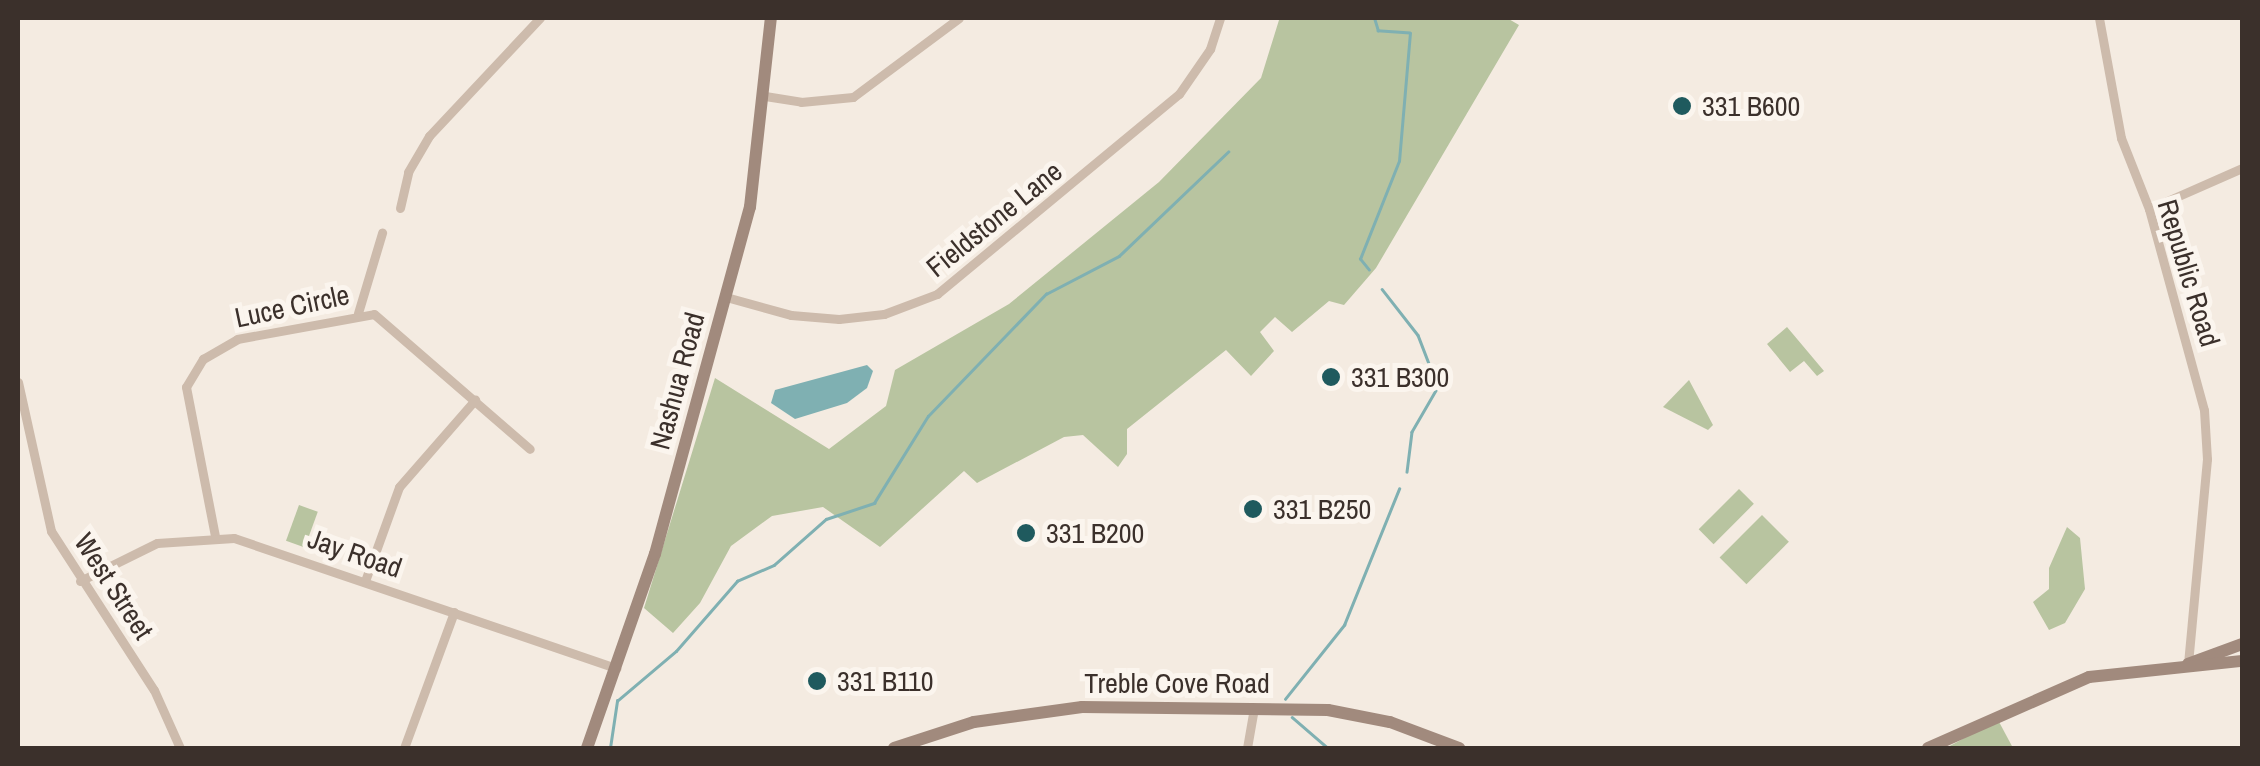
<!DOCTYPE html>
<style>
body{margin:0}
#map{position:relative;width:2260px;height:766px;overflow:hidden;background:#f4ebe1;font-family:"Archivo Narrow",sans-serif}
div>[style]{position:absolute}
[style*='--x']{left:calc(var(--x)*1px);top:calc(var(--y)*1px);width:calc(var(--w)*1px);rotate:calc(var(--a)*1deg)}
.green>*{inset:0;background:#b8c4a0;transform-origin:0 0}
.water>*{inset:0;background:#7fb0b2}
.stream>*{height:2.5px;margin:-1.25px;padding:0 1.25px;transform-origin:1.25px;border-radius:1.25px;background:#7fb0b2}
.street>*{height:9px;margin:-4.5px;padding:0 4.5px;transform-origin:4.5px;border-radius:4.5px;background:#cdbbac}
.secondary>*{height:12px;margin:-6px;padding:0 6px;transform-origin:6px;border-radius:6px;background:#a18a7d}
.dots>*{width:28px;height:28px;translate:-50% -50%;box-sizing:border-box;border:5px solid #fbf5ee;border-radius:50%}
span{translate:-50% -50%;white-space:nowrap;text-align:center;line-height:1.15;-webkit-text-stroke:10px #fbf5ee;paint-order:stroke}
.poi-label{font-size:28px;color:#3b302b}
.left{translate:0 -50%;text-align:left}
.street-label{font-size:28px;color:#3b302b}
.frame{position:absolute;inset:0;border:20px solid #3b302b;pointer-events:none}
</style>
<div id="map">
<div class="green">
<i style="clip-path:polygon(1507px 18px,1519px 25px,1376px 268px,1344px 305px,1329px 301px,1292px 332px,1275px 317px,1260px 332px,1274px 351px,1251px 376px,1226px 350px,1127px 429px,1127px 454px,1118px 467px,1083px 435px,1064px 437px,977px 483px,964px 471px,880px 547px,823px 507px,772px 516px,731px 546px,700px 603px,673px 633px,644px 608px,715px 378px,829px 449px,886px 406px,895px 370px,1009px 304px,1159px 182px,1261px 78px,1279px 20px)"></i>
<i style="clip-path:polygon(1787px 327px,1824px 371px,1817px 376px,1804px 361px,1790px 372px,1767px 344px)"></i>
<i style="clip-path:polygon(1689px 380px,1713px 425px,1708px 430px,1663px 407px)"></i>
<i style="left:1739px;top:489px;width:21px;height:57px;rotate:45deg"></i>
<i style="left:299px;top:505px;width:20px;height:38px;rotate:20deg"></i>
<i style="left:1762px;top:515px;width:38px;height:60px;rotate:45deg"></i>
<i style="clip-path:polygon(2067px 527px,2080px 538px,2085px 589px,2065px 623px,2049px 630px,2033px 602px,2049px 589px,2049px 568px)"></i>
<i style="clip-path:polygon(1998px 720px,2013px 748px,1946px 748px)"></i>
</div>
<div class="water">
<i style="clip-path:polygon(867px 365px,873px 371px,867px 388px,847px 403px,795px 419px,771px 403px,775px 390px)"></i>
</div>
<div class="stream">
<i style="--x:1369;--y:270;--w:14;--a:-129"></i>
<i style="--x:1360;--y:259;--w:105;--a:-68.3"></i>
<i style="--x:1399;--y:161;--w:128;--a:-85.1"></i>
<i style="--x:1410;--y:33;--w:32;--a:-176"></i>
<i style="--x:1378;--y:31;--w:14;--a:-107"></i>
<i style="--x:1382;--y:289;--w:58;--a:52"></i>
<i style="--x:1418;--y:335;--w:56;--a:69"></i>
<i style="--x:1438;--y:387;--w:52;--a:120"></i>
<i style="--x:1412;--y:432;--w:40;--a:97.1"></i>
<i style="--x:1285;--y:699;--w:95;--a:-51.4"></i>
<i style="--x:1344;--y:625;--w:147;--a:-68"></i>
<i style="--x:1292;--y:717;--w:48;--a:40.7"></i>
<i style="--x:610;--y:748;--w:48;--a:-81.5"></i>
<i style="--x:617;--y:701;--w:77;--a:-40.3"></i>
<i style="--x:676;--y:651;--w:93;--a:-48.9"></i>
<i style="--x:737;--y:581;--w:40;--a:-23.4"></i>
<i style="--x:774;--y:565;--w:69;--a:-41.5"></i>
<i style="--x:826;--y:519;--w:51;--a:-18.4"></i>
<i style="--x:874;--y:503;--w:102;--a:-58.2"></i>
<i style="--x:928;--y:416;--w:170;--a:-46"></i>
<i style="--x:1046;--y:294;--w:82;--a:-27.5"></i>
<i style="--x:1119;--y:256;--w:151;--a:-43.7"></i>
</div>
<div class="street">
<i style="--x:2099;--y:18;--w:122;--a:79.6"></i>
<i style="--x:2121;--y:138;--w:76;--a:68.5"></i>
<i style="--x:2149;--y:209;--w:208;--a:74.7"></i>
<i style="--x:2204;--y:410;--w:49;--a:86.5"></i>
<i style="--x:2207;--y:459;--w:206;--a:95.3"></i>
<i style="--x:765;--y:96;--w:36;--a:9"></i>
<i style="--x:801;--y:102;--w:52;--a:-5.5"></i>
<i style="--x:853;--y:97;--w:132;--a:-36.7"></i>
<i style="--x:400;--y:208;--w:37;--a:-77"></i>
<i style="--x:408;--y:172;--w:42;--a:-59.7"></i>
<i style="--x:429;--y:136;--w:162;--a:-46.8"></i>
<i style="--x:2149;--y:209;--w:102;--a:-23.8"></i>
<i style="--x:726;--y:297;--w:67;--a:15.5"></i>
<i style="--x:791;--y:315;--w:48;--a:4.8"></i>
<i style="--x:839;--y:319;--w:45;--a:-6.3"></i>
<i style="--x:884;--y:314;--w:57;--a:-20.7"></i>
<i style="--x:937;--y:294;--w:314;--a:-39.6"></i>
<i style="--x:1179;--y:94;--w:55;--a:-55.4"></i>
<i style="--x:1210;--y:49;--w:33;--a:-72"></i>
<i style="--x:358;--y:313;--w:84;--a:-73.3"></i>
<i style="--x:18;--y:382;--w:153;--a:77.5"></i>
<i style="--x:51;--y:531;--w:189;--a:57.1"></i>
<i style="--x:154;--y:690;--w:64;--a:65.9"></i>
<i style="--x:215;--y:536;--w:152;--a:-101"></i>
<i style="--x:186;--y:387;--w:33;--a:-59"></i>
<i style="--x:203;--y:359;--w:39;--a:-30"></i>
<i style="--x:237;--y:339;--w:139;--a:-10.3"></i>
<i style="--x:374;--y:314;--w:206;--a:40.9"></i>
<i style="--x:80;--y:581;--w:86;--a:-26.3"></i>
<i style="--x:157;--y:543;--w:77;--a:-3.7"></i>
<i style="--x:234;--y:538;--w:404;--a:18.8"></i>
<i style="--x:365;--y:581;--w:100;--a:-70.1"></i>
<i style="--x:399;--y:487;--w:116;--a:-48.9"></i>
<i style="--x:404;--y:748;--w:145;--a:-69.8"></i>
<i style="--x:1247;--y:748;--w:41;--a:-80.1"></i>
</div>
<div class="secondary">
<i style="--x:2188;--y:664;--w:58;--a:-20.3"></i>
<i style="--x:587;--y:748;--w:206;--a:-70.7"></i>
<i style="--x:655;--y:554;--w:360;--a:-74.7"></i>
<i style="--x:750;--y:207;--w:190;--a:-83.7"></i>
<i style="--x:894;--y:748;--w:84;--a:-18"></i>
<i style="--x:974;--y:722;--w:109;--a:-7.9"></i>
<i style="--x:1082;--y:707;--w:246;--a:0.7"></i>
<i style="--x:1328;--y:710;--w:63;--a:11"></i>
<i style="--x:1390;--y:722;--w:74;--a:20.6"></i>
<i style="--x:1928;--y:748;--w:176;--a:-23.8"></i>
<i style="--x:2089;--y:677;--w:154;--a:-6"></i>
</div>
<div class="dots">
<i style="left:1682px;top:106px;background:#1f5a5e"></i>
<i style="left:1331px;top:377px;background:#1f5a5e"></i>
<i style="left:1253px;top:509px;background:#1f5a5e"></i>
<i style="left:1026px;top:533px;background:#1f5a5e"></i>
<i style="left:817px;top:681px;background:#1f5a5e"></i>
</div>
<div class="poi-label">
<span class="left" style="left:1702px;top:106px">331 B600</span>
<span class="left" style="left:1351px;top:377px">331 B300</span>
<span class="left" style="left:1273px;top:509px">331 B250</span>
<span class="left" style="left:1046px;top:533px">331 B200</span>
<span class="left" style="left:837px;top:681px">331 B110</span>
</div>
<div class="street-label">
<span style="left:994px;top:219px;rotate:-39deg">Fieldstone Lane</span>
<span style="left:2189px;top:273px;rotate:73deg">Republic Road</span>
<span style="left:292px;top:306px;rotate:-12deg">Luce Circle</span>
<span style="left:677px;top:381px;rotate:-75deg">Nashua Road</span>
<span style="left:355px;top:553px;rotate:19deg">Jay Road</span>
<span style="left:114px;top:586px;rotate:57deg">West Street</span>
<span style="left:1177px;top:683px">Treble Cove Road</span>
</div>
<div class="frame"></div>
</div>
